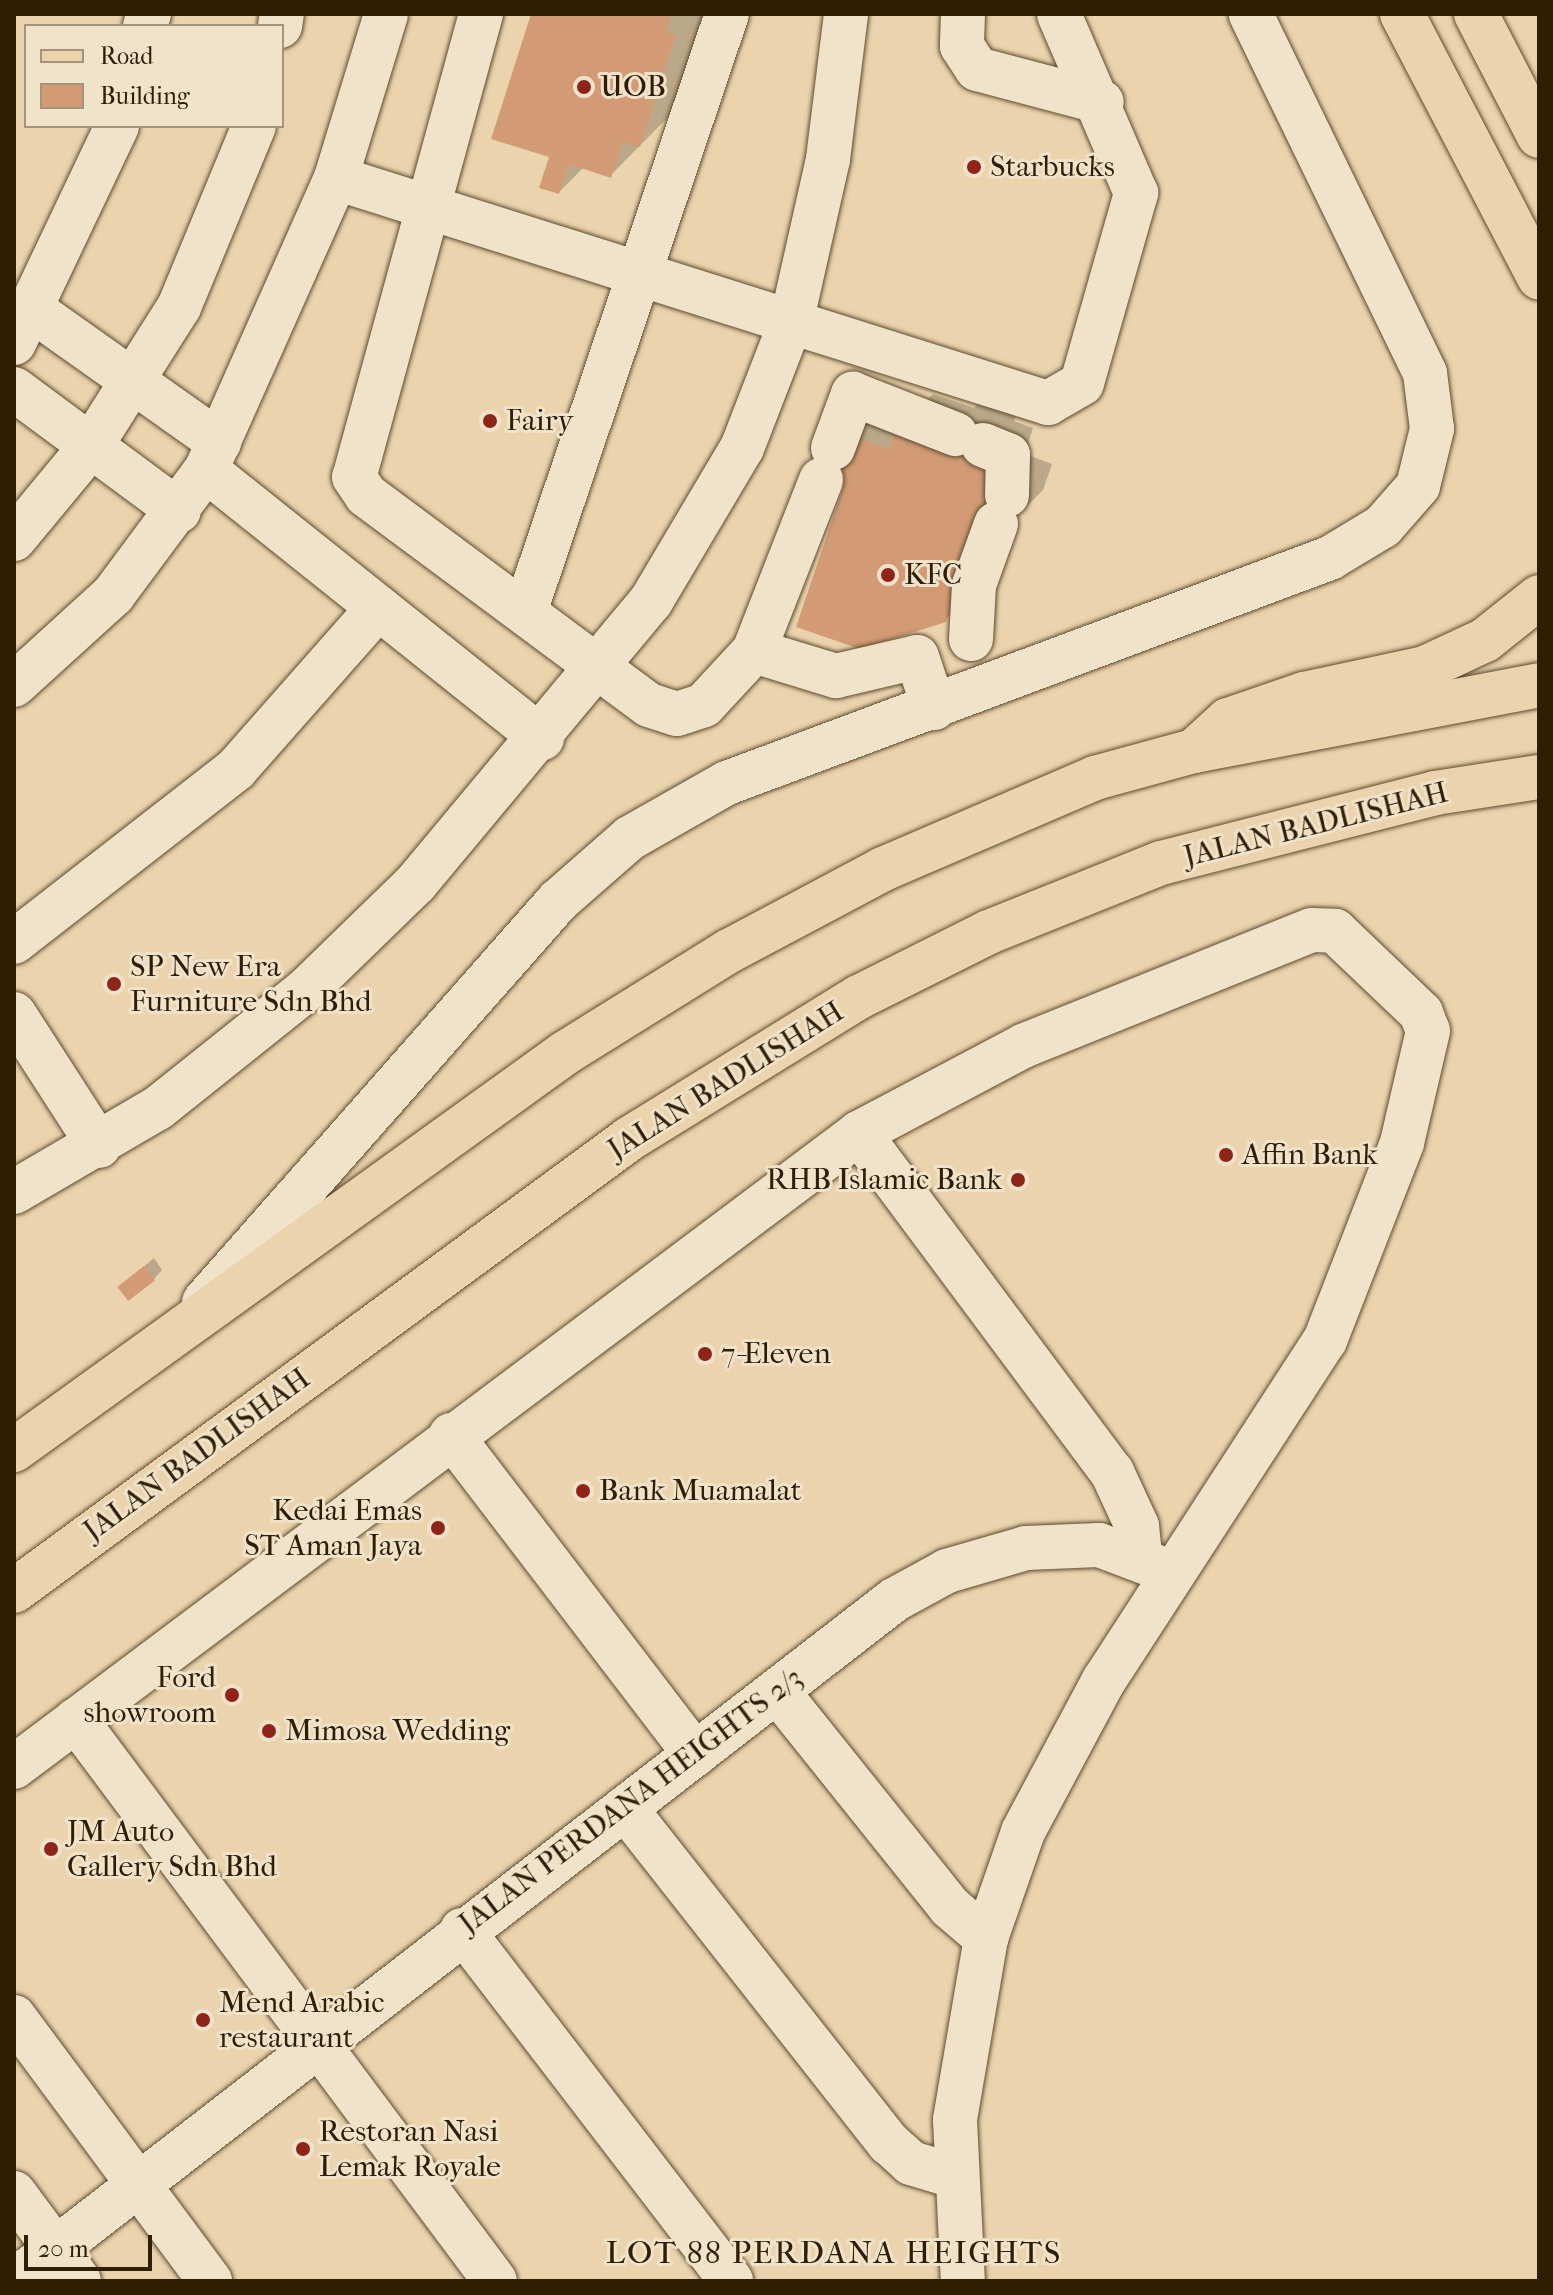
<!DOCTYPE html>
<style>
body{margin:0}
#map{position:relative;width:1553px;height:2295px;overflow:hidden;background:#ead3ad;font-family:"IM FELL French Canon",serif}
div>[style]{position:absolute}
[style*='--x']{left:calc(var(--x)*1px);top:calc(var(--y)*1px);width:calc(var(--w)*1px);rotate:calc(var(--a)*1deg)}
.shadow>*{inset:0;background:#0003}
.building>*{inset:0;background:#d29b75;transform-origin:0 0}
.roads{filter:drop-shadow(0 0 2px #5e4b2e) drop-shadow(0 0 2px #5e4b2e)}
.minor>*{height:44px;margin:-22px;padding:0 22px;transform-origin:22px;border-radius:22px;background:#f1e2ca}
.major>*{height:44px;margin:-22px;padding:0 22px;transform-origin:22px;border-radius:22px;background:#ead3ad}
.highway>*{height:44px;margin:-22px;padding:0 22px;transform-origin:22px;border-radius:22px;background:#ead3ad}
.dots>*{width:22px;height:22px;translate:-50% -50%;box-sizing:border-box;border:4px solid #f1e2ca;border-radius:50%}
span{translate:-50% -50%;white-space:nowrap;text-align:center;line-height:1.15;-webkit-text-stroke:6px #f1e2ca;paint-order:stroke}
.poi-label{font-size:30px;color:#301e04}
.left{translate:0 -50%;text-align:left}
.right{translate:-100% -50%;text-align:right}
.street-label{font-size:30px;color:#301e04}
.neighbourhood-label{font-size:32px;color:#301e04;letter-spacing:2px}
.frame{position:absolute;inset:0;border:16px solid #301e04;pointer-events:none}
.legend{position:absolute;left:24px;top:24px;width:260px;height:104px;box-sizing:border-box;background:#f1e2ca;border:2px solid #a4947b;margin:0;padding:10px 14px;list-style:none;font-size:24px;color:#301e04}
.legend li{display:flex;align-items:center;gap:16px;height:40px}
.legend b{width:40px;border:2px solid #a4947b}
.scale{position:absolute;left:24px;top:2235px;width:128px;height:36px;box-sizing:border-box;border:4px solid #301e04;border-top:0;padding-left:10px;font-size:24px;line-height:28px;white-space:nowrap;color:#301e04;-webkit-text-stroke:6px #f1e2ca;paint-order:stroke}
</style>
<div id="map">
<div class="shadow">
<i style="clip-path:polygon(533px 14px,706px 14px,676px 109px,611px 175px,584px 167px,559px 192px)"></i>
<i style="clip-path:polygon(998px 383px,1023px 392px,1014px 421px,1033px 428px,1025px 454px,1052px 464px,1043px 490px,1007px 526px,981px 583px,945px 620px,845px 487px,856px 408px,917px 410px,933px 394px,974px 408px)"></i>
<i style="clip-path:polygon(154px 1258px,162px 1270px,154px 1279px,119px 1287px)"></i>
</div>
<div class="building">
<i style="clip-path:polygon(531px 14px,672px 14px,666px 32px,676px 35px,640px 147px,623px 141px,611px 178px,569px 164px,559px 194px,539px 188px,549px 157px,491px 139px)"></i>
<i style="clip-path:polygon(961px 418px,989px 428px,1008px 528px,980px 519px,946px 622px,860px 649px,796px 627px,843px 488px,807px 476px,818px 443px,860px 438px,889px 449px,896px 428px)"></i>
<i style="left:144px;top:1266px;width:18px;height:34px;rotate:52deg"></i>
</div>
<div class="roads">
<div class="minor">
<i style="--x:481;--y:14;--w:480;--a:105.3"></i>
<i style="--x:354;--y:477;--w:22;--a:56"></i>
<i style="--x:366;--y:495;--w:352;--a:36.6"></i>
<i style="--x:649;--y:705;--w:29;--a:18"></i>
<i style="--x:677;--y:714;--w:28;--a:-18"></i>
<i style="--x:704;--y:705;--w:74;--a:-47.2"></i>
<i style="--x:754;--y:651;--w:86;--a:17"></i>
<i style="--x:836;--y:676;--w:83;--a:-13.2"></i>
<i style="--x:917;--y:657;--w:54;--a:71.6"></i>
<i style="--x:963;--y:14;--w:32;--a:92"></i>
<i style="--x:962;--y:46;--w:27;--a:57"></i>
<i style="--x:977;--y:69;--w:129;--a:14.8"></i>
<i style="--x:145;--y:26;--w:13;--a:-72"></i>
<i style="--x:280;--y:26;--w:12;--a:-81"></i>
<i style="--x:336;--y:178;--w:747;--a:17.54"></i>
<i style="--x:1048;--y:403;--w:39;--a:-30"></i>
<i style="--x:1082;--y:383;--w:198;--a:-74.1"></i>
<i style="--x:1136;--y:193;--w:195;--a:-113.3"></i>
<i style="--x:34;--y:311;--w:227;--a:35.3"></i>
<i style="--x:14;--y:343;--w:240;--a:-64.6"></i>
<i style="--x:14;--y:389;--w:205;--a:36.5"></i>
<i style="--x:983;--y:445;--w:27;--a:22"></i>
<i style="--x:1008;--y:455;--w:40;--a:91.4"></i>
<i style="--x:833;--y:448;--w:58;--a:-69.7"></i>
<i style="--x:853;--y:394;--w:110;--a:21.4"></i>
<i style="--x:206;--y:470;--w:430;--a:38.6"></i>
<i style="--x:14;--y:539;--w:121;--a:-50.4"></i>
<i style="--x:91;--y:446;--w:165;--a:-57.7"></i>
<i style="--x:179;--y:307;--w:196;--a:-67.5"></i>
<i style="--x:525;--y:612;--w:631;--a:-71.34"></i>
<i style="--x:971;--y:639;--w:54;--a:-86.8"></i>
<i style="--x:974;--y:585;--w:65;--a:-70.2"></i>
<i style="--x:754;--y:651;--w:184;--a:-68.6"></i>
<i style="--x:14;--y:685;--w:134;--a:-42.3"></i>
<i style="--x:113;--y:595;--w:156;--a:-53.4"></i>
<i style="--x:206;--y:470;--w:320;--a:-66"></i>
<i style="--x:336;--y:178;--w:171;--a:-73"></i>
<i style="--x:14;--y:942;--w:281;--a:-37.9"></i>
<i style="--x:236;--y:769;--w:215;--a:-48.6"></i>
<i style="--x:14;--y:1014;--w:157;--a:57.2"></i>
<i style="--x:859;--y:1133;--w:423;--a:53.3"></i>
<i style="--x:1112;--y:1472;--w:60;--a:65.2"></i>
<i style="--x:1137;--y:1526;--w:29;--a:84"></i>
<i style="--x:14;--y:1192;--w:167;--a:-30.3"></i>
<i style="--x:158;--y:1108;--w:189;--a:-38.6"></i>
<i style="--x:306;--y:990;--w:153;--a:-44.2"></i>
<i style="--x:416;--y:883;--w:367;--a:-50.2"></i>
<i style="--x:651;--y:601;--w:178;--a:-59.3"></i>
<i style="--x:742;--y:448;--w:138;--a:-68.8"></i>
<i style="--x:792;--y:319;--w:164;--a:-77.3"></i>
<i style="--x:828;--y:159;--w:146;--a:-82.9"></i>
<i style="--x:204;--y:1302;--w:535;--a:-48.56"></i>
<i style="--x:558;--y:901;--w:96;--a:-41.2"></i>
<i style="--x:630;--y:838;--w:112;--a:-29.6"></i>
<i style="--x:727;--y:783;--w:644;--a:-20.46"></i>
<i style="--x:1330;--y:558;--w:62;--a:-31.1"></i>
<i style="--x:1383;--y:526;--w:53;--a:-48.8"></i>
<i style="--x:1418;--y:486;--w:59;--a:-76.2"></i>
<i style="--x:1432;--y:429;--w:56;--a:-97.1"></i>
<i style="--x:1425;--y:373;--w:399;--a:-115.9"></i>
<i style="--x:451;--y:1435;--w:402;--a:52.6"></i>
<i style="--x:777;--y:1691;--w:277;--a:51.3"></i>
<i style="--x:950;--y:1907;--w:48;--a:40.7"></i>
<i style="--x:76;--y:1720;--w:700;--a:53.24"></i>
<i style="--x:14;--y:1767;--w:1056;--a:-36.88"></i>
<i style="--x:859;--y:1133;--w:186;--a:-27.9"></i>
<i style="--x:1023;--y:1046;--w:311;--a:-21.9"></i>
<i style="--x:1312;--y:930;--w:23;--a:2"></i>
<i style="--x:1335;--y:931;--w:119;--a:43.6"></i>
<i style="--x:1421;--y:1013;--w:19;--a:69"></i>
<i style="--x:1428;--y:1031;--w:115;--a:103.1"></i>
<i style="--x:1402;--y:1143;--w:212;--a:111.3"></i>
<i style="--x:1325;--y:1340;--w:406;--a:123"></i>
<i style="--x:1104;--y:1680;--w:172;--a:118.1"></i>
<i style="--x:1023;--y:1832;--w:112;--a:109.2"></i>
<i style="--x:986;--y:1938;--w:185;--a:99.7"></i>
<i style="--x:955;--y:2120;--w:161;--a:87.2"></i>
<i style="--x:625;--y:1808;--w:427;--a:51.8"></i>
<i style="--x:889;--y:2143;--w:30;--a:42"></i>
<i style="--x:911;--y:2163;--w:45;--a:16.8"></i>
<i style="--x:462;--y:1930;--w:442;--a:52.5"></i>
<i style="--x:14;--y:2017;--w:329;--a:53.4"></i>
<i style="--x:14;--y:2193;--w:109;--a:53.5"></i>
<i style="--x:14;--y:2281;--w:1113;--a:-37.73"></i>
<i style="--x:894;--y:1600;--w:60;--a:-28.7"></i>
<i style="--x:947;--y:1571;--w:82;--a:-16.2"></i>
<i style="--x:1026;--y:1548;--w:73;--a:-2.4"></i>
<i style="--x:1099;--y:1545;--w:77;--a:20.6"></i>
</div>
<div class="major">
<i style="--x:14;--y:1450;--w:679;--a:-35.77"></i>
<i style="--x:565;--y:1053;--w:193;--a:-31.9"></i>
<i style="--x:729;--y:951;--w:174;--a:-28"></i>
<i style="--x:883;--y:869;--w:231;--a:-23.2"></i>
<i style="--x:1095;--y:778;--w:103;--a:-15.3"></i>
<i style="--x:1194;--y:751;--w:351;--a:-10.8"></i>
<i style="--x:14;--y:1591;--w:763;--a:-36.31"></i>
<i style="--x:629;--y:1139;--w:270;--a:-31.7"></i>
<i style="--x:859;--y:997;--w:145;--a:-26.6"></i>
<i style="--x:989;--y:932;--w:185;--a:-21.9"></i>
<i style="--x:1161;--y:863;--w:283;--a:-14.3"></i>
<i style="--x:1435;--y:793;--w:105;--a:-8.7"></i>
</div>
<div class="highway">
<i style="--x:1402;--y:14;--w:297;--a:62.5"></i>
<i style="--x:1476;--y:14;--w:137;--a:62.7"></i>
<i style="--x:1194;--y:751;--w:46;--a:-42.4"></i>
<i style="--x:1228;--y:720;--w:80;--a:-18.9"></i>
<i style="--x:1304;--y:694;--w:124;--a:-12.1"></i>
<i style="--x:1425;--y:668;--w:66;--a:-25"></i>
<i style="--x:1485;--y:640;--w:69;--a:-38.5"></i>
</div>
</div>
<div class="dots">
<i style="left:584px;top:87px;background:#8f2418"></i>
<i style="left:974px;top:167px;background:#8f2418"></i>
<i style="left:490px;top:421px;background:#8f2418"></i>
<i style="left:888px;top:575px;background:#8f2418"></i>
<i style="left:114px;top:984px;background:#8f2418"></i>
<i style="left:1226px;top:1155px;background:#8f2418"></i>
<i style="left:1018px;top:1180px;background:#8f2418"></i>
<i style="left:705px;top:1354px;background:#8f2418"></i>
<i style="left:583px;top:1491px;background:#8f2418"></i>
<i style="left:438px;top:1528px;background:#8f2418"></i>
<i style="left:232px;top:1695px;background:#8f2418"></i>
<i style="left:269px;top:1731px;background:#8f2418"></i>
<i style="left:51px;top:1849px;background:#8f2418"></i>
<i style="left:203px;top:2020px;background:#8f2418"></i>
<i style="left:303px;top:2149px;background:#8f2418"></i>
</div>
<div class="poi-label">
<span class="left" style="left:600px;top:87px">UOB</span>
<span class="left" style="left:990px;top:167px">Starbucks</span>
<span class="left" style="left:506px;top:421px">Fairy</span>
<span class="left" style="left:904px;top:575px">KFC</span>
<span class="left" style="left:130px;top:984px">SP New Era<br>Furniture Sdn Bhd</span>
<span class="left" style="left:1242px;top:1155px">Affin Bank</span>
<span class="right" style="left:1002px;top:1180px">RHB Islamic Bank</span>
<span class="left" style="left:721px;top:1354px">7-Eleven</span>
<span class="left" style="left:599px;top:1491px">Bank Muamalat</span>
<span class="right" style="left:422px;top:1528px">Kedai Emas<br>ST Aman Jaya</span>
<span class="right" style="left:216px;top:1695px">Ford<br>showroom</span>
<span class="left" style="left:285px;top:1731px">Mimosa Wedding</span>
<span class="left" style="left:67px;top:1849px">JM Auto<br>Gallery Sdn Bhd</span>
<span class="left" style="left:219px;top:2020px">Mend Arabic<br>restaurant</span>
<span class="left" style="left:319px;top:2149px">Restoran Nasi<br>Lemak Royale</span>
</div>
<div class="street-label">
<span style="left:1316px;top:825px;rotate:-14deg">JALAN BADLISHAH</span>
<span style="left:726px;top:1081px;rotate:-32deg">JALAN BADLISHAH</span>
<span style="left:197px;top:1455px;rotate:-36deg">JALAN BADLISHAH</span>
<span style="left:631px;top:1801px;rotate:-37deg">JALAN PERDANA HEIGHTS 2/3</span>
</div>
<div class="neighbourhood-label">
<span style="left:834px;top:2253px">LOT 88 PERDANA HEIGHTS</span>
</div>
<div class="frame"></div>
<ul class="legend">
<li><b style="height:10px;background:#ead3ad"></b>Road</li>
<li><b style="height:22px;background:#d29b75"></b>Building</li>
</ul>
<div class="scale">20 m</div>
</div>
